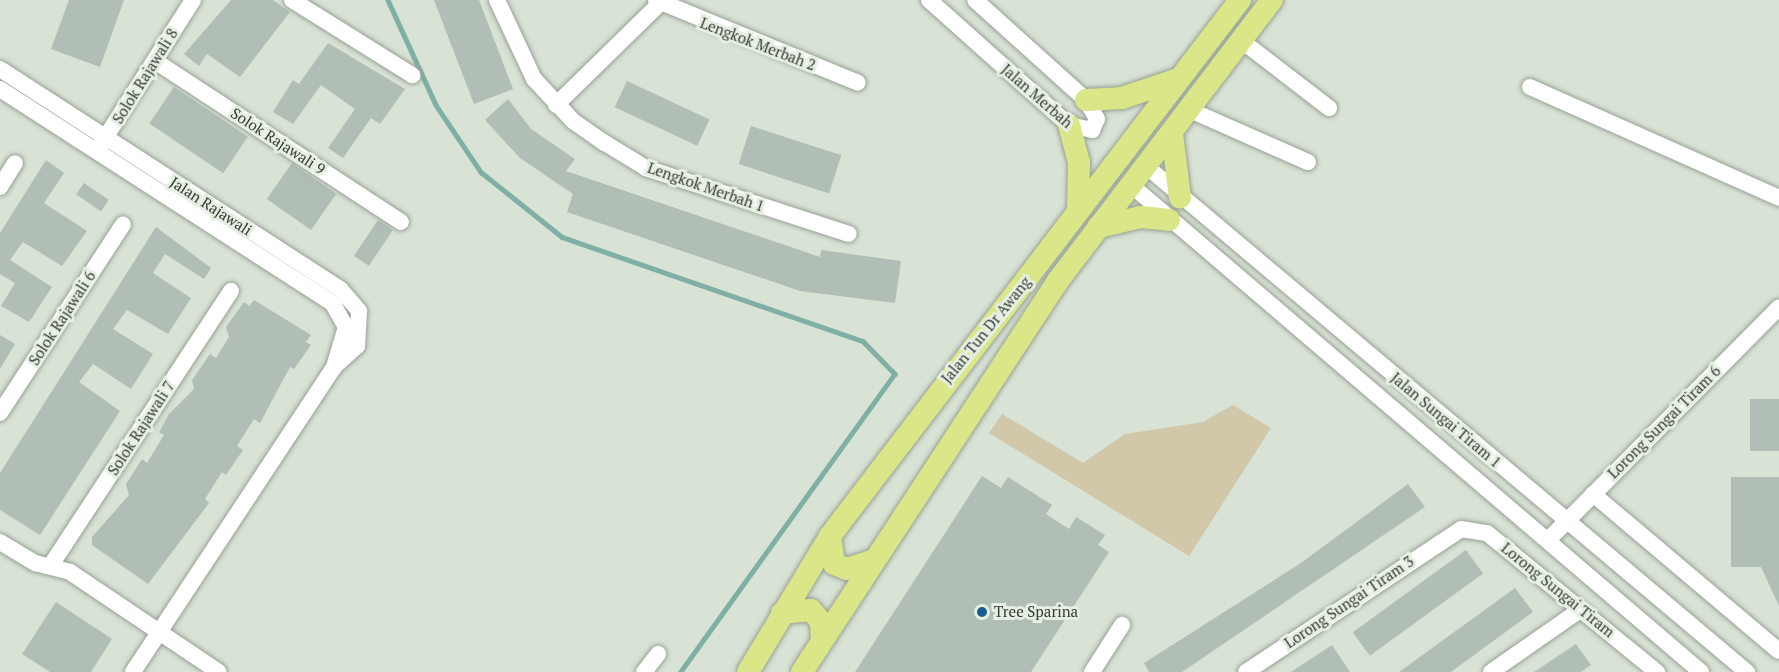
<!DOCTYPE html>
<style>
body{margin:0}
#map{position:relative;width:1779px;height:672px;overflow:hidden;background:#d8e2d5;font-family:"PT Serif",serif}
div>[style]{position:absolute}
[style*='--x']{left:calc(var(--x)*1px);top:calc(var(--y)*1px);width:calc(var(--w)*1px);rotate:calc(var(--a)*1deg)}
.green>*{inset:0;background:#d0c8a9}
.stream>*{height:4.5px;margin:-2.25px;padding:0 2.25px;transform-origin:2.25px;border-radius:2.25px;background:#7fafa5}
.building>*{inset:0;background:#b0beb6;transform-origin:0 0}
.roads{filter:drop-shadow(0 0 2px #98a195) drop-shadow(0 0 2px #98a195)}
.minor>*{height:16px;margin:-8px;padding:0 8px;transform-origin:8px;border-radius:8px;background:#fff}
.major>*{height:22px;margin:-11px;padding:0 11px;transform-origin:11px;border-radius:11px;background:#dae687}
.dots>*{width:16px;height:16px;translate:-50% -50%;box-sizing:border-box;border:3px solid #e5efe2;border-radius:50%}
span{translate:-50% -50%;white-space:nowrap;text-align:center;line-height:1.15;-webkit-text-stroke:6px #e5efe2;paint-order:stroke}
.street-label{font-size:15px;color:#373a36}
.poi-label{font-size:15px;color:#373a36}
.left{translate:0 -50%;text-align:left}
</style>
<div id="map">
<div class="green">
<i style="clip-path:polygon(1233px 405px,1271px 428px,1189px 556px,989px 433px,1002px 414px,1083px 463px,1125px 434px,1203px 422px)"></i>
</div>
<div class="stream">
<i style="--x:388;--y:0;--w:115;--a:65.4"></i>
<i style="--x:436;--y:105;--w:81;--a:56.1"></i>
<i style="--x:481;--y:172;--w:104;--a:38.7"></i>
<i style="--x:562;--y:237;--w:318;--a:19.1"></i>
<i style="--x:863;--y:341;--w:46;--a:45.9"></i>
<i style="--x:895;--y:374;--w:367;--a:125.7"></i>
</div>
<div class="building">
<i style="clip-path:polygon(69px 0,124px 0,100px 67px,51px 49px)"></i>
<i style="clip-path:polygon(231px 0,273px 0,290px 12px,240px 77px,207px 54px,199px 66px,184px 54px)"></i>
<i style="clip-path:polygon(434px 0,479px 0,513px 89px,474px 104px)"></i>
<i style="clip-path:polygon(328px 43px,405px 89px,380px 124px,371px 118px,343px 158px,328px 148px,355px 109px,321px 85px,293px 124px,273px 112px,293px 80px,299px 84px)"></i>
<i style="left:627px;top:81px;width:91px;height:29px;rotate:25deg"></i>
<i style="left:174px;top:87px;width:89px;height:44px;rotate:34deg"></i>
<i style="clip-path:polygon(508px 99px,531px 129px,575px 159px,566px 171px,820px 257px,821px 250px,901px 261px,895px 303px,800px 291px,567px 212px,573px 194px,520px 158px,485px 120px)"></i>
<i style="left:751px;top:126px;width:95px;height:40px;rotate:18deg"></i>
<i style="clip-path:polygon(46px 160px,64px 173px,44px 203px,87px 231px,62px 266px,23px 242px,10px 260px,52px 287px,29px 322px,1px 306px,15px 283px,0 274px,0 233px)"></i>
<i style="left:292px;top:163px;width:54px;height:44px;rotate:35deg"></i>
<i style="left:84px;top:183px;width:30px;height:14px;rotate:34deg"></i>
<i style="left:378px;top:220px;width:18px;height:43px;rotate:34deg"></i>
<i style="clip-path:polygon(156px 227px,211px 268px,204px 279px,165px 254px,153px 273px,191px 298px,168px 334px,127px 310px,113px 329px,153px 354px,131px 389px,93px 364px,79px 382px,120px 411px,40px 535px,0 510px,0 473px)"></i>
<i style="clip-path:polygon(254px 300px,311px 335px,306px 342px,311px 345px,294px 369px,290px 367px,260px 423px,254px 419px,237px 446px,243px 450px,226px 475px,222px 472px,205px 499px,209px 503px,148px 584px,92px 545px,92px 537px,129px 495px,126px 484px,142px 459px,147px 463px,164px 435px,159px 432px,169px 414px,194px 389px,192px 380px,210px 354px,216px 358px,229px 337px,226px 327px,244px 302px,249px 306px)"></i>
<i style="clip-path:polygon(0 335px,15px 344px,0 369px)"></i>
<i style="left:1750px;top:399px;width:29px;height:52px"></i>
<i style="clip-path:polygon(982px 476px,1001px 488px,1008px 477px,1052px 505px,1046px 514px,1069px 529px,1076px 517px,1105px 535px,1098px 545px,1109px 552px,1031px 672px,855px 672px)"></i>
<i style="clip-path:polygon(1731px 477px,1779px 477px,1779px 606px,1761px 567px,1731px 567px)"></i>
<i style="clip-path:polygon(1408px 484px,1425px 507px,1182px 672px,1149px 672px,1144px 663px,1301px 563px)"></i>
<i style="left:1466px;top:550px;width:29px;height:140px;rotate:54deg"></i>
<i style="clip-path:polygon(1515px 588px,1533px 612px,1451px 672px,1399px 672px)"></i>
<i style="clip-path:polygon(56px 602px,112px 639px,91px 672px,50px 672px,22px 654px)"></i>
<i style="clip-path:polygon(1576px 644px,1591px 665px,1581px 672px,1534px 672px)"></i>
<i style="clip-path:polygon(1332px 645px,1350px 672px,1291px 672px)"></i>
</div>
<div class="roads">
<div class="minor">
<i style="--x:292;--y:0;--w:142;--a:32"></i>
<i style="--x:497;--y:0;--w:87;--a:64.9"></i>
<i style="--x:534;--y:79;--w:57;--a:47.1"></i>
<i style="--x:573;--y:121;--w:39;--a:35"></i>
<i style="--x:605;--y:143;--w:48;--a:31.4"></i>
<i style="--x:646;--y:168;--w:213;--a:18"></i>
<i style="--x:656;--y:0;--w:218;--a:22.3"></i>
<i style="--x:929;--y:0;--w:188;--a:41.8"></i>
<i style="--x:1069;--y:125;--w:24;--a:12"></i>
<i style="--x:1092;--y:130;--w:12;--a:-66"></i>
<i style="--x:1097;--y:119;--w:22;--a:-120"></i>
<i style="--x:1086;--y:100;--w:149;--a:-138"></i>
<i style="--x:1242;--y:41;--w:110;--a:37.6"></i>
<i style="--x:155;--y:61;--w:294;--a:33.2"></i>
<i style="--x:0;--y:69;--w:406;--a:32.9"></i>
<i style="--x:341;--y:290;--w:28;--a:49"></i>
<i style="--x:359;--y:311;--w:35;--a:93"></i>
<i style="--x:357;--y:346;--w:31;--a:138"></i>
<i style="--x:334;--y:367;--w:365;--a:123.4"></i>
<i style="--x:1530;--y:87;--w:273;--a:24"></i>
<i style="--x:0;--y:89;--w:396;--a:32.8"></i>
<i style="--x:333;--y:304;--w:26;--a:61"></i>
<i style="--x:346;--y:327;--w:42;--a:106.7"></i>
<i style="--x:556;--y:105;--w:143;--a:-44.4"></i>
<i style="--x:1190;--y:110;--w:129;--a:23.8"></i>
<i style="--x:100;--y:146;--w:173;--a:-57.5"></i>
<i style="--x:1146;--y:166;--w:786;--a:40.1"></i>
<i style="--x:1131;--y:185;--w:750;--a:40.51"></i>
<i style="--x:0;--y:187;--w:28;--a:-58"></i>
<i style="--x:0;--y:413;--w:225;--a:-56.9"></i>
<i style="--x:1593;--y:494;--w:243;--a:40.2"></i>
<i style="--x:1550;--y:538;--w:325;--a:-45.2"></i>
<i style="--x:0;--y:542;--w:41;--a:31"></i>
<i style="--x:35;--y:563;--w:36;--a:14"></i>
<i style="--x:70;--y:572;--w:179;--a:33.9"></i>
<i style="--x:51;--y:565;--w:328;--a:-56.7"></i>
<i style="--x:644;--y:672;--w:23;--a:-52"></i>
<i style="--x:1092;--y:672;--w:56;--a:-57.4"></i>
<i style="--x:1246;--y:672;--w:258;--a:-33.6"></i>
<i style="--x:1461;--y:529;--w:26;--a:9"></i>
<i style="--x:1487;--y:533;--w:220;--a:39.3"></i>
<i style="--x:1491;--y:672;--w:108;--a:-34.9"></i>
</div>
<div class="major">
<i style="--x:1086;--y:100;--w:36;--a:-3"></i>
<i style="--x:1122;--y:98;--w:59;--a:-18.7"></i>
<i style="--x:1069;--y:125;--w:39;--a:75"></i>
<i style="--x:1079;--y:163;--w:48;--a:91.2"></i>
<i style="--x:1172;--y:133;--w:65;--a:83"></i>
<i style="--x:1098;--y:227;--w:44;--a:-13.1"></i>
<i style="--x:1141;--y:217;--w:28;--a:6"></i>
<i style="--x:830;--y:536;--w:28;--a:82"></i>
<i style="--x:834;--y:564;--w:14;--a:21"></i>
<i style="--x:847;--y:569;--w:25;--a:-18"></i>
<i style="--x:782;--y:613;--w:29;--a:-6"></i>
<i style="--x:811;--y:610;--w:16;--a:50"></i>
<i style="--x:821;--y:622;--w:19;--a:87"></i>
<i style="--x:748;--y:672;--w:159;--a:-58.9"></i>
<i style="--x:830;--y:536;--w:675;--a:-52.59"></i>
<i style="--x:802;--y:672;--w:466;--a:-56.8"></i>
<i style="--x:1057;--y:282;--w:355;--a:-52.7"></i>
</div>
</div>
<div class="dots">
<i style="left:982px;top:612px;background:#185d91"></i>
</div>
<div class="street-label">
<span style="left:758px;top:44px;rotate:21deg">Lengkok Merbah 2</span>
<span style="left:145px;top:76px;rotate:-58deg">Solok Rajawali 8</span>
<span style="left:1037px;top:96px;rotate:41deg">Jalan Merbah</span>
<span style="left:278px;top:141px;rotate:33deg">Solok Rajawali 9</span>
<span style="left:706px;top:187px;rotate:19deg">Lengkok Merbah 1</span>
<span style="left:211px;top:206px;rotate:33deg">Jalan Rajawali</span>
<span style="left:62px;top:318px;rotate:-57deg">Solok Rajawali 6</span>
<span style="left:986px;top:330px;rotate:-51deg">Jalan Tun Dr Awang</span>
<span style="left:1446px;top:420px;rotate:40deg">Jalan Sungai Tiram 1</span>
<span style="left:1664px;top:422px;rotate:-45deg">Lorong Sungai Tiram 6</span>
<span style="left:141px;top:428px;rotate:-57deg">Solok Rajawali 7</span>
<span style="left:1558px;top:590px;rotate:39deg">Lorong Sungai Tiram</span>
<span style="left:1349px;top:602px;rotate:-34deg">Lorong Sungai Tiram 3</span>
</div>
<div class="poi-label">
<span class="left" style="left:994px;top:612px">Tree Sparina</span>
</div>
</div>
